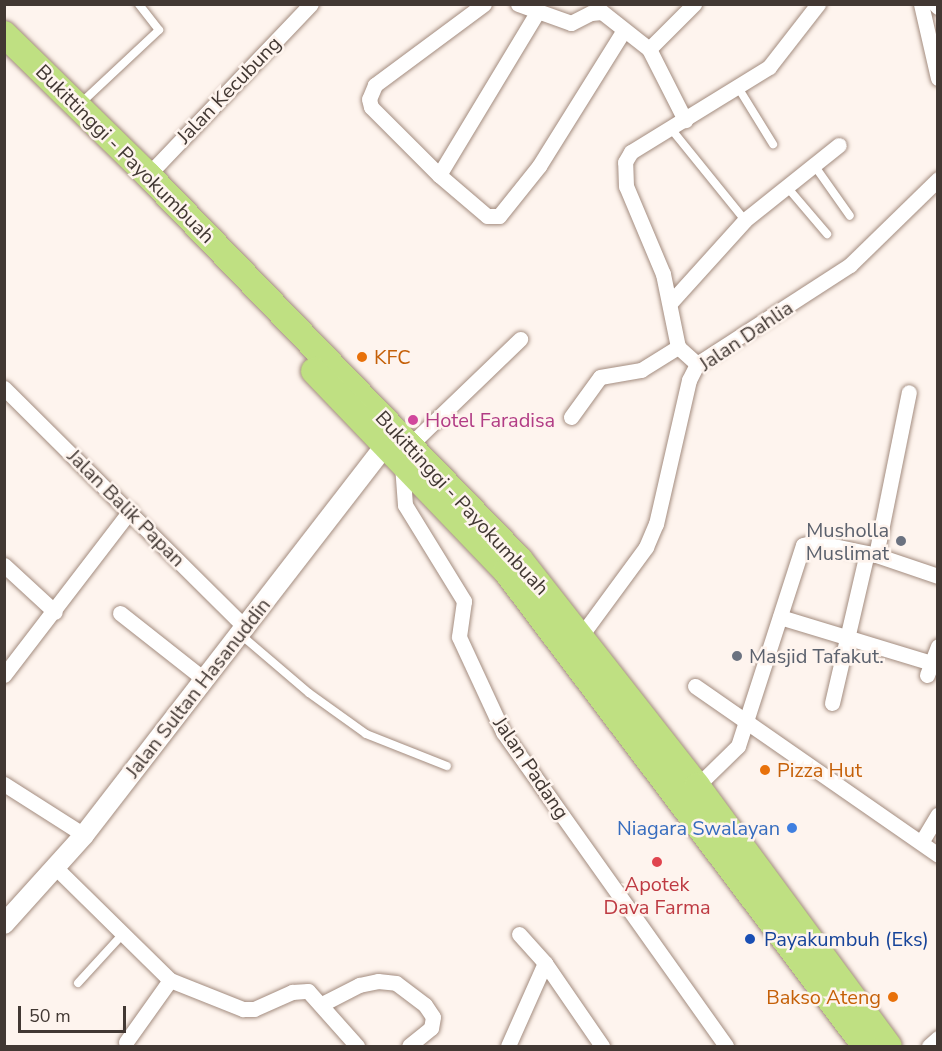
<!DOCTYPE html>
<style>
body{margin:0}
#map{position:relative;width:942px;height:1051px;overflow:hidden;background:#fef4ee;font-family:"Nunito Sans",sans-serif}
div>[style]{position:absolute}
[style*='--x']{left:calc(var(--x)*1px);top:calc(var(--y)*1px);width:calc(var(--w)*1px);rotate:calc(var(--a)*1deg)}
.roads{filter:drop-shadow(0 0 2px #a38c7f) drop-shadow(0 0 2px #a38c7f)}
.service>*{height:8px;margin:-4px;padding:0 4px;transform-origin:4px;border-radius:4px;background:#fff}
.minor>*{height:15px;margin:-7.5px;padding:0 7.5px;transform-origin:7.5px;border-radius:7.5px;background:#fff}
.tertiary>*{height:20px;margin:-10px;padding:0 10px;transform-origin:10px;border-radius:10px;background:#fff}
.trunk>*{height:26px;margin:-13px;padding:0 13px;transform-origin:13px;border-radius:13px;background:#bfe082}
.dots>*{width:16px;height:16px;translate:-50% -50%;box-sizing:border-box;border:3px solid #fef4ee;border-radius:50%}
span{translate:-50% -50%;white-space:nowrap;text-align:center;line-height:1.15;-webkit-text-stroke:5px #fef4ee;paint-order:stroke}
.street-label{font-size:20px;color:#423833}
.food-label{font-size:20px;color:#c56008}
.left{translate:0 -50%;text-align:left}
.right{translate:-100% -50%;text-align:right}
.hotel-label{font-size:20px;color:#b23c85}
.worship-label{font-size:20px;color:#5b616d}
.shop-label{font-size:20px;color:#366cbe}
.health-label{font-size:20px;color:#be3a42}
.transit-label{font-size:20px;color:#164399}
.frame{position:absolute;inset:0;border:6px solid #423833;pointer-events:none}
.scale{position:absolute;left:18px;top:1006px;width:108px;height:27px;box-sizing:border-box;border:3px solid #423833;border-top:0;padding-left:8px;font-size:18px;line-height:21px;white-space:nowrap;color:#423833;-webkit-text-stroke:4px #fef4ee;paint-order:stroke}
</style>
<div id="map">
<div class="roads">
<div class="service">
<i style="--x:739;--y:89;--w:65;--a:58.3"></i>
<i style="--x:81;--y:103;--w:107;--a:-43.1"></i>
<i style="--x:159;--y:30;--w:33;--a:-128"></i>
<i style="--x:672;--y:130;--w:116;--a:51"></i>
<i style="--x:814;--y:165;--w:62;--a:54.8"></i>
<i style="--x:787;--y:187;--w:62;--a:49.6"></i>
<i style="--x:241;--y:635;--w:89;--a:40.5"></i>
<i style="--x:309;--y:693;--w:70;--a:35.7"></i>
<i style="--x:366;--y:734;--w:87;--a:21.6"></i>
<i style="--x:78;--y:983;--w:65;--a:-47.5"></i>
</div>
<div class="minor">
<i style="--x:484;--y:4;--w:136;--a:143.4"></i>
<i style="--x:375;--y:85;--w:15;--a:113"></i>
<i style="--x:369;--y:99;--w:8;--a:76"></i>
<i style="--x:371;--y:107;--w:96;--a:45"></i>
<i style="--x:439;--y:175;--w:63;--a:40.5"></i>
<i style="--x:487;--y:216;--w:12;--a:0"></i>
<i style="--x:499;--y:216;--w:64;--a:-51.3"></i>
<i style="--x:539;--y:166;--w:160;--a:-58"></i>
<i style="--x:518;--y:4;--w:56;--a:19.7"></i>
<i style="--x:571;--y:23;--w:22;--a:-27"></i>
<i style="--x:591;--y:13;--w:11;--a:-5"></i>
<i style="--x:602;--y:12;--w:60;--a:38.2"></i>
<i style="--x:649;--y:49;--w:80;--a:63.1"></i>
<i style="--x:921;--y:4;--w:76;--a:77.1"></i>
<i style="--x:935;--y:4;--w:4;--a:45"></i>
<i style="--x:649;--y:49;--w:64;--a:-45"></i>
<i style="--x:148;--y:175;--w:236;--a:-46.4"></i>
<i style="--x:439;--y:175;--w:192;--a:-58.9"></i>
<i style="--x:671;--y:302;--w:110;--a:-47.9"></i>
<i style="--x:745;--y:220;--w:120;--a:-38.6"></i>
<i style="--x:697;--y:364;--w:25;--a:-138"></i>
<i style="--x:678;--y:347;--w:75;--a:-101.6"></i>
<i style="--x:663;--y:274;--w:95;--a:-112.8"></i>
<i style="--x:626;--y:186;--w:24;--a:-92"></i>
<i style="--x:625;--y:162;--w:12;--a:-59"></i>
<i style="--x:631;--y:152;--w:162;--a:-31.6"></i>
<i style="--x:769;--y:67;--w:80;--a:-52.1"></i>
<i style="--x:4;--y:388;--w:341;--a:44.8"></i>
<i style="--x:571;--y:417;--w:49;--a:-54.1"></i>
<i style="--x:600;--y:377;--w:42;--a:-9.7"></i>
<i style="--x:641;--y:370;--w:44;--a:-31.9"></i>
<i style="--x:410;--y:445;--w:153;--a:-43.9"></i>
<i style="--x:402;--y:465;--w:40;--a:85.7"></i>
<i style="--x:405;--y:505;--w:113;--a:58.4"></i>
<i style="--x:464;--y:601;--w:36;--a:98"></i>
<i style="--x:459;--y:637;--w:105;--a:65.1"></i>
<i style="--x:503;--y:732;--w:385;--a:54.6"></i>
<i style="--x:876;--y:555;--w:166;--a:-78.6"></i>
<i style="--x:4;--y:565;--w:69;--a:42.7"></i>
<i style="--x:120;--y:613;--w:108;--a:38.2"></i>
<i style="--x:780;--y:617;--w:158;--a:16.9"></i>
<i style="--x:580;--y:637;--w:112;--a:-53.7"></i>
<i style="--x:646;--y:547;--w:25;--a:-67"></i>
<i style="--x:656;--y:524;--w:148;--a:-77.1"></i>
<i style="--x:689;--y:380;--w:18;--a:-63"></i>
<i style="--x:697;--y:364;--w:182;--a:-32.9"></i>
<i style="--x:850;--y:265;--w:123;--a:-44.3"></i>
<i style="--x:4;--y:675;--w:207;--a:-52.5"></i>
<i style="--x:927;--y:675;--w:31;--a:-69"></i>
<i style="--x:695;--y:686;--w:296;--a:34.8"></i>
<i style="--x:832;--y:703;--w:154;--a:-76.9"></i>
<i style="--x:4;--y:784;--w:95;--a:32.5"></i>
<i style="--x:697;--y:786;--w:57;--a:-44.3"></i>
<i style="--x:738;--y:746;--w:211;--a:-72.1"></i>
<i style="--x:803;--y:545;--w:12;--a:-14"></i>
<i style="--x:815;--y:542;--w:62;--a:12"></i>
<i style="--x:876;--y:555;--w:65;--a:18.7"></i>
<i style="--x:922;--y:841;--w:31;--a:-59"></i>
<i style="--x:55;--y:867;--w:161;--a:44.5"></i>
<i style="--x:170;--y:980;--w:79;--a:21.7"></i>
<i style="--x:243;--y:1009;--w:11;--a:0"></i>
<i style="--x:254;--y:1009;--w:42;--a:-24.1"></i>
<i style="--x:292;--y:992;--w:16;--a:-4"></i>
<i style="--x:308;--y:991;--w:74;--a:48.3"></i>
<i style="--x:519;--y:934;--w:39;--a:48"></i>
<i style="--x:545;--y:963;--w:101;--a:55.5"></i>
<i style="--x:322;--y:1004;--w:42;--a:-27.2"></i>
<i style="--x:359;--y:985;--w:19;--a:-12"></i>
<i style="--x:378;--y:981;--w:18;--a:6"></i>
<i style="--x:396;--y:983;--w:36;--a:37"></i>
<i style="--x:425;--y:1005;--w:14;--a:56"></i>
<i style="--x:433;--y:1017;--w:11;--a:100"></i>
<i style="--x:431;--y:1028;--w:28;--a:141"></i>
<i style="--x:126;--y:1042;--w:76;--a:-54.6"></i>
<i style="--x:508;--y:1046;--w:91;--a:-66"></i>
<i style="--x:929;--y:1046;--w:12;--a:-42"></i>
</div>
<div class="tertiary">
<i style="--x:4;--y:924;--w:120;--a:-48"></i>
<i style="--x:84;--y:835;--w:492;--a:-52.3"></i>
</div>
<div class="trunk">
<i style="--x:4;--y:34;--w:202;--a:44.4"></i>
<i style="--x:148;--y:175;--w:535;--a:45.98"></i>
<i style="--x:520;--y:560;--w:287;--a:51.9"></i>
<i style="--x:697;--y:786;--w:323;--a:53.6"></i>
<i style="--x:314;--y:371;--w:277;--a:46.2"></i>
<i style="--x:506;--y:571;--w:595;--a:52.92"></i>
</div>
</div>
<div class="dots">
<i style="left:362px;top:357px;background:#e8710a"></i>
<i style="left:413px;top:420px;background:#d1479c"></i>
<i style="left:901px;top:541px;background:#6b7280"></i>
<i style="left:737px;top:656px;background:#6b7280"></i>
<i style="left:765px;top:770px;background:#e8710a"></i>
<i style="left:792px;top:828px;background:#3f7fe0"></i>
<i style="left:657px;top:862px;background:#e0444e"></i>
<i style="left:750px;top:939px;background:#1a4fb4"></i>
<i style="left:893px;top:997px;background:#e8710a"></i>
</div>
<div class="street-label">
<span style="left:229px;top:90px;rotate:-46deg">Jalan Kecubung</span>
<span style="left:125px;top:154px;rotate:45deg">Bukittinggi - Payokumbuah</span>
<span style="left:746px;top:336px;rotate:-34deg">Jalan Dahlia</span>
<span style="left:462px;top:503px;rotate:47deg">Bukittinggi - Payokumbuah</span>
<span style="left:126px;top:508px;rotate:45deg">Jalan Balik Papan</span>
<span style="left:198px;top:688px;rotate:-52deg">Jalan Sultan Hasanuddin</span>
<span style="left:531px;top:768px;rotate:56deg">Jalan Padang</span>
</div>
<div class="food-label">
<span class="left" style="left:374px;top:357px">KFC</span>
<span class="left" style="left:777px;top:770px">Pizza Hut</span>
<span class="right" style="left:881px;top:997px">Bakso Ateng</span>
</div>
<div class="hotel-label">
<span class="left" style="left:425px;top:420px">Hotel Faradisa</span>
</div>
<div class="worship-label">
<span class="right" style="left:889px;top:542px">Musholla<br>Muslimat</span>
<span class="left" style="left:749px;top:656px">Masjid Tafakut.</span>
</div>
<div class="shop-label">
<span class="right" style="left:780px;top:828px">Niagara Swalayan</span>
</div>
<div class="health-label">
<span style="left:657px;top:896px">Apotek<br>Dava Farma</span>
</div>
<div class="transit-label">
<span class="left" style="left:764px;top:939px">Payakumbuh (Eks)</span>
</div>
<div class="frame"></div>
<div class="scale">50 m</div>
</div>
